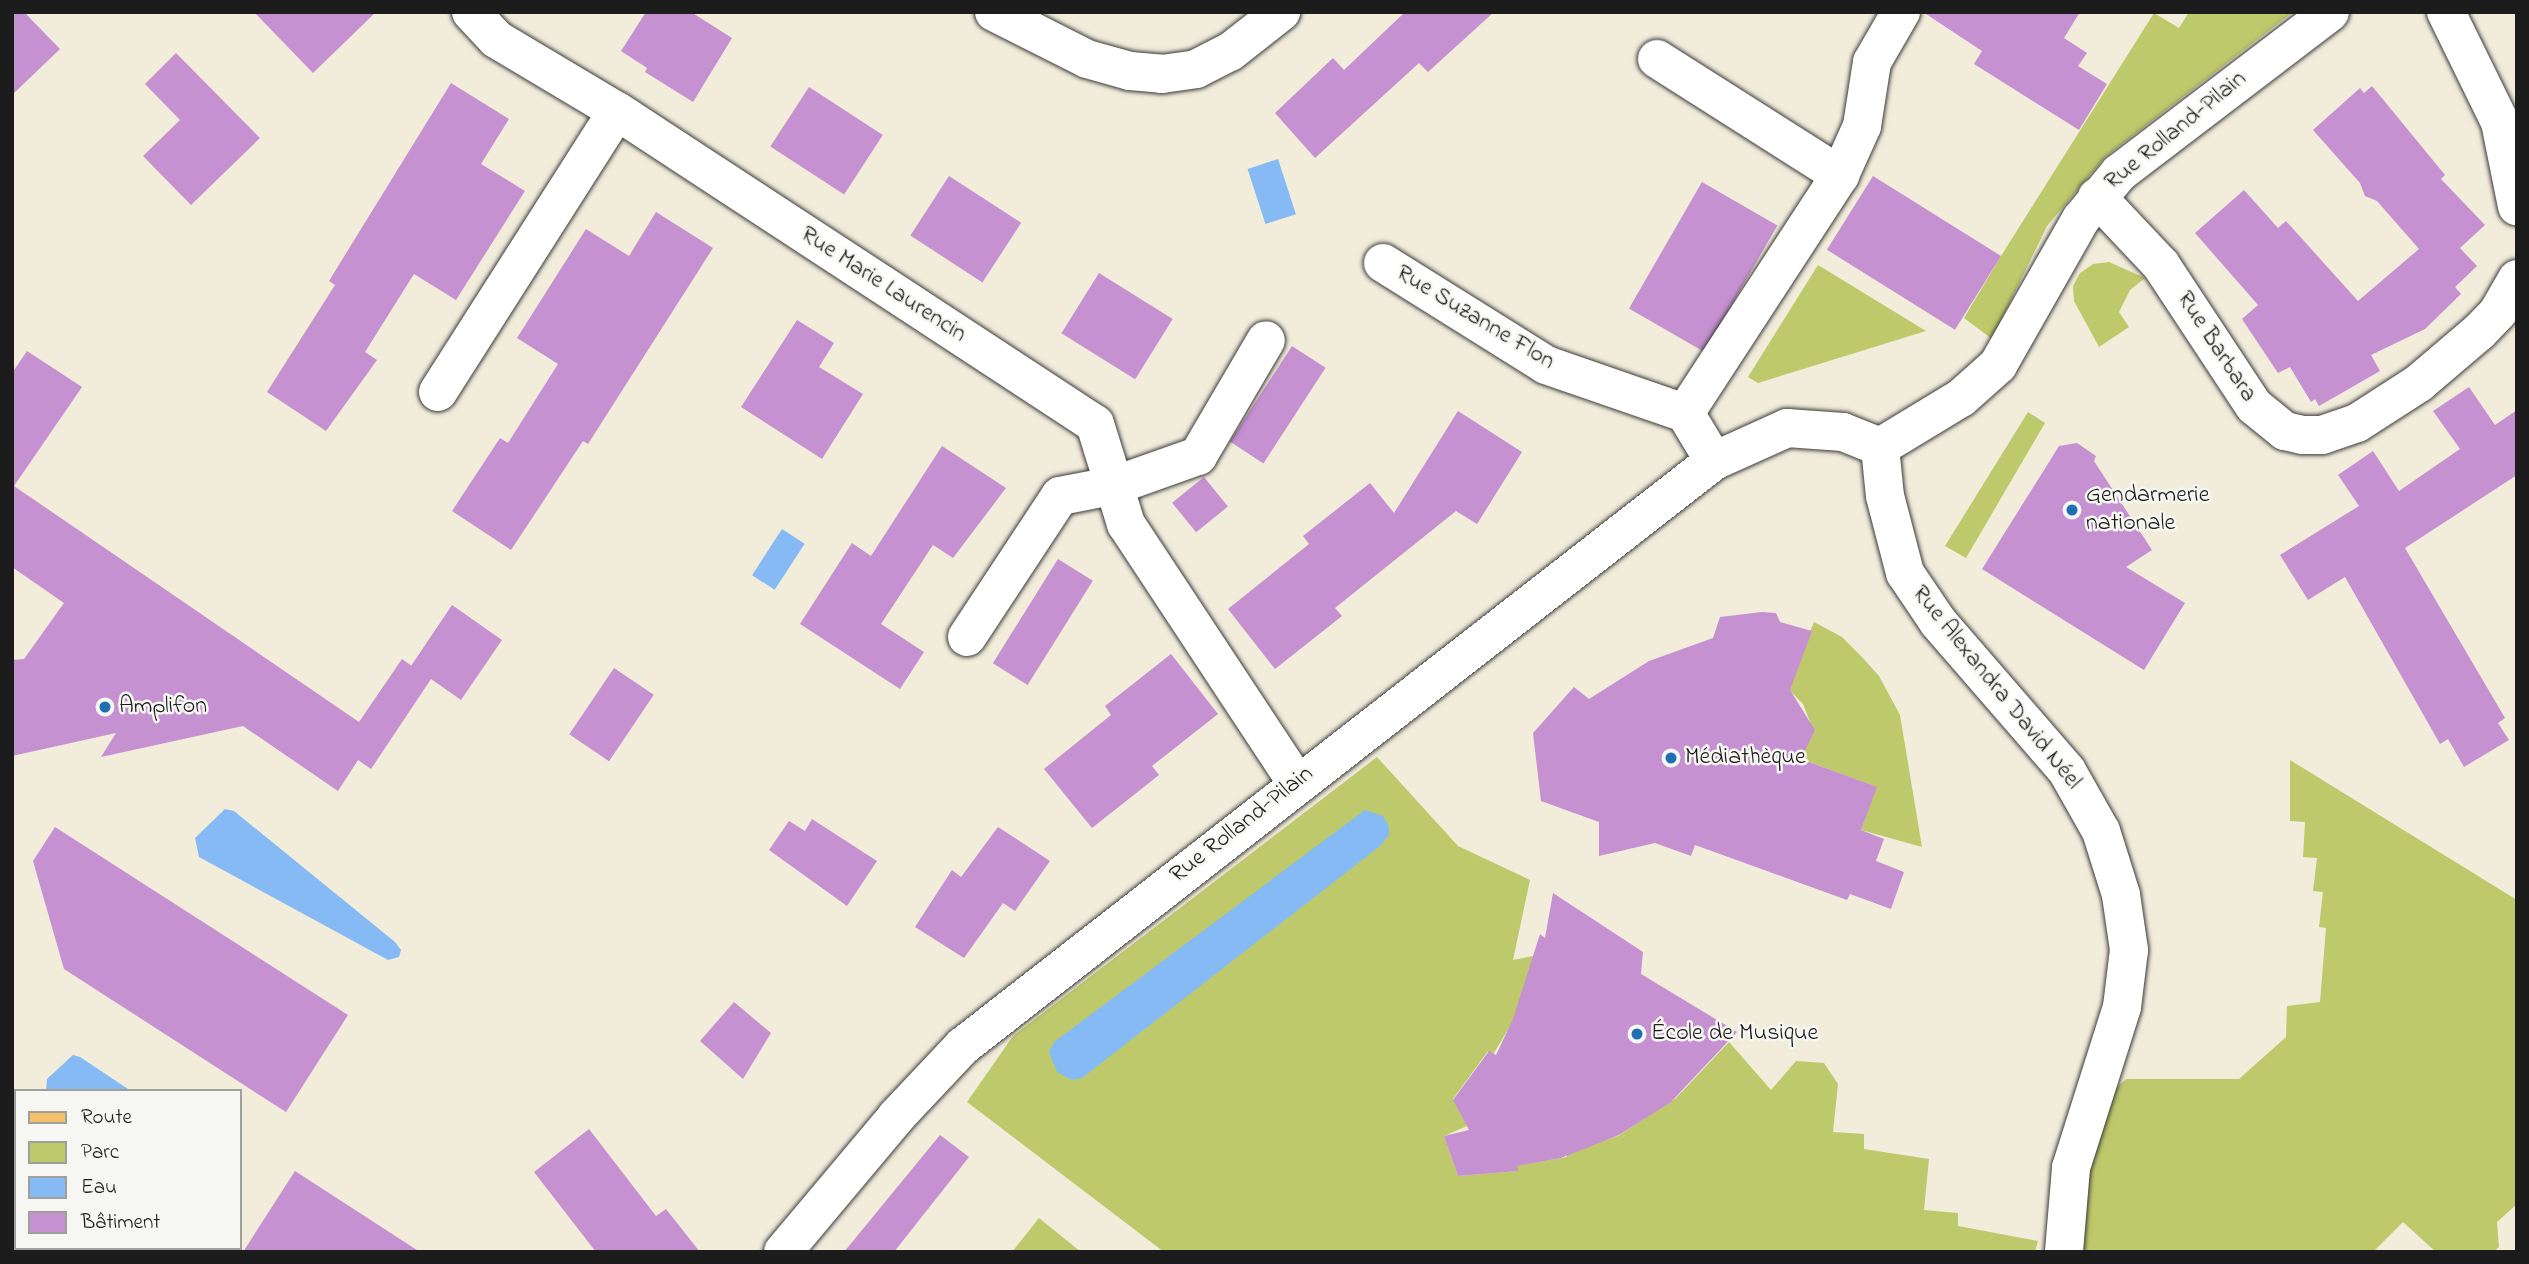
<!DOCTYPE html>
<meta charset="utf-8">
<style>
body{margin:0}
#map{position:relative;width:2529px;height:1264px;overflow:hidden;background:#f2ecdb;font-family:"Indie Flower",sans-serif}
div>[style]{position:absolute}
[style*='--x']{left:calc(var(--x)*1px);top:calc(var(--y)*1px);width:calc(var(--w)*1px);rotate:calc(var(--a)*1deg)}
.green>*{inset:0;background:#bdc96b}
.water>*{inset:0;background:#86baf4;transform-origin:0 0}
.building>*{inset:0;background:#c591d0;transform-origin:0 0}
.roads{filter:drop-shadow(0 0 2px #3c3b39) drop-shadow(0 0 2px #3c3b39)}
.minor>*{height:38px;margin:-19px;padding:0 19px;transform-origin:19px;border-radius:19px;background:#fff}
.primary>*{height:38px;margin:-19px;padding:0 19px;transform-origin:19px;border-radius:19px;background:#f5c16b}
.dots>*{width:19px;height:19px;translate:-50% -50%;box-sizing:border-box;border:4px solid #f6f6f2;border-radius:50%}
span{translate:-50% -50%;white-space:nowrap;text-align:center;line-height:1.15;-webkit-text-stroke:5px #f6f6f2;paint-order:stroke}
.street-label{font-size:24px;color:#1c1c1c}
.poi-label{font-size:24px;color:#1c1c1c}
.left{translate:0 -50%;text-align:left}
.frame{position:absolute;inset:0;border:14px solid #1c1c1c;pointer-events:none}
.legend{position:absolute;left:14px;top:1089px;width:228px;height:161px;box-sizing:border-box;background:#f6f6f2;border:2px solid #9f9f9c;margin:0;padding:9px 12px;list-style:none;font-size:21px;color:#1c1c1c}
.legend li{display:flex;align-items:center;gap:14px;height:35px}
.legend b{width:35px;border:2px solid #9f9f9c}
</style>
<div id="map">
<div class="green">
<i style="clip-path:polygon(2189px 12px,2293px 12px,2105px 157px,2047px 226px,1992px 339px,1964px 318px,2001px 256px,2154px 13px,2179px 28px)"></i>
<i style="clip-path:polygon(2109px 262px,2145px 278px,2130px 290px,2119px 312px,2129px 327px,2099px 347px,2074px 301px,2073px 286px,2080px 273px,2093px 264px)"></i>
<i style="clip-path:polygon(1818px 265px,1926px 331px,1758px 383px,1748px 377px)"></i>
<i style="clip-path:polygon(2028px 412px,2045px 423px,1966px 558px,1945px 546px)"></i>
<i style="clip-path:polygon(1814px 622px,1842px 637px,1862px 657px,1879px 676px,1900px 715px,1922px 847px,1861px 830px,1876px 787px,1783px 752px,1814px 732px,1803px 704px,1787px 688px)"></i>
<i style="clip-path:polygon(1377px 757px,1458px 846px,1530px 880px,1513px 960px,1533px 956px,1549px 1023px,1510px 1026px,1491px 1058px,1488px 1051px,1453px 1099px,1467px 1126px,1444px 1136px,1458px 1176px,1517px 1171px,1514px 1166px,1567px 1157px,1566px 1153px,1618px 1136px,1676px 1098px,1729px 1042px,1771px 1090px,1796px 1061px,1824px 1063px,1838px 1084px,1833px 1132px,1864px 1134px,1864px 1149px,1929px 1159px,1924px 1210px,1958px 1213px,1958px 1226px,2038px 1241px,2035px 1252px,1164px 1252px,967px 1102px,1013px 1036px)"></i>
<i style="clip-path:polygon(2290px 760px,2517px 900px,2517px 1204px,2497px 1222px,2499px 1247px,2493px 1252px,2436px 1252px,2403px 1222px,2373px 1252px,2081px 1252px,2083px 1170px,2107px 1097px,2126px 1079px,2239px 1079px,2286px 1037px,2287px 1006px,2320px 1002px,2326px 928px,2319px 927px,2323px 892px,2313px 891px,2317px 858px,2303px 857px,2305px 822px,2290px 821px)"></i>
<i style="clip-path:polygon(1039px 1218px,1081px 1252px,1012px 1252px)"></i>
</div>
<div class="water">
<i style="left:1278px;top:159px;width:58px;height:32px;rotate:72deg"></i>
<i style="left:782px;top:529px;width:27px;height:55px;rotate:33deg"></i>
<i style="clip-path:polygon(225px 809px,234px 811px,395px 942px,401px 950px,399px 957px,388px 960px,199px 857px,195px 838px)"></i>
<i style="clip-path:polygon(1365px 810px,1383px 816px,1389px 827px,1389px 835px,1380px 846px,1082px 1078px,1072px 1080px,1057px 1072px,1049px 1052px,1054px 1042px)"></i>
<i style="clip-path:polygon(73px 1055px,80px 1057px,131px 1091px,46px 1091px,47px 1079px)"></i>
</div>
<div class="building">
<i style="clip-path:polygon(12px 12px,24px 12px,60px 49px,12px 95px)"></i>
<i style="clip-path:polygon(254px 12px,376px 12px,313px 73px)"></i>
<i style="clip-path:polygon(646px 12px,691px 12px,732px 38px,693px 102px,645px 72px,647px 68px,621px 51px)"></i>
<i style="clip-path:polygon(1405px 12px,1494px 12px,1428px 72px,1419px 63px,1315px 158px,1275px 113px,1333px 58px,1344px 70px)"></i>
<i style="clip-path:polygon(1923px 12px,2080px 12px,2064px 38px,2087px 53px,2078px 66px,2107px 84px,2079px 130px,1974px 64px,1982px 51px)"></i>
<i style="clip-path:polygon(176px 53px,260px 138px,191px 205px,143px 156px,180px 120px,145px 84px)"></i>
<i style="clip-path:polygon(451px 83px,509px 119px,481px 164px,525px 191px,456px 300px,414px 274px,365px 352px,377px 360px,326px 431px,267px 392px,335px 285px,329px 281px)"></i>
<i style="clip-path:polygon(2372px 86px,2445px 175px,2441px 179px,2485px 225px,2460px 248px,2477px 266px,2455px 287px,2461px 294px,2425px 329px,2371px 355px,2380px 371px,2319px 406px,2315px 399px,2311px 402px,2290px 367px,2278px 373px,2242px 319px,2258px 305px,2195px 233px,2244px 190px,2278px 228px,2286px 221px,2358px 301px,2419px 249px,2377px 201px,2365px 196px,2360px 183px,2313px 130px,2360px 88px,2364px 93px)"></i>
<i style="left:809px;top:87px;width:88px;height:71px;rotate:33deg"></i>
<i style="left:949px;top:176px;width:86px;height:71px;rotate:33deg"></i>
<i style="left:1873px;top:176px;width:151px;height:87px;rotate:32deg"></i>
<i style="left:1702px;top:182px;width:87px;height:146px;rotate:30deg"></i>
<i style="clip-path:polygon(656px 212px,713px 248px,588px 444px,583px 441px,511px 550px,452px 511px,500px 438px,508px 443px,558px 364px,517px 338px,586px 229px,629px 256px)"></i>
<i style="left:1099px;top:273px;width:87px;height:71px;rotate:32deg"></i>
<i style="clip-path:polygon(797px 320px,834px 343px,819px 367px,863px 394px,822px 459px,741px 407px)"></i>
<i style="left:1292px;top:346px;width:40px;height:114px;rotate:33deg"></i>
<i style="clip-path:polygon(27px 351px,82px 387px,14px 486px,359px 722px,402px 659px,416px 669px,411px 666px,452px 605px,502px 640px,461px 700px,431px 679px,371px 769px,358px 760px,338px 791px,243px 726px,101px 757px,116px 733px,12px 756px,12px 660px,24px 659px,64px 603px,12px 567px,12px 373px)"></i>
<i style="clip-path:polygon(2469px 387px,2495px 425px,2517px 410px,2517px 475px,2405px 548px,2505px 718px,2498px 723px,2509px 740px,2464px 767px,2448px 739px,2440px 744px,2345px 577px,2308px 600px,2280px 555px,2359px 506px,2338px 475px,2373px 451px,2399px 491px,2460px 449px,2433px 411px)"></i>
<i style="clip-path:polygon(1458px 411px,1522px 452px,1477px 524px,1456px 511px,1335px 608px,1342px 616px,1275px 669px,1228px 609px,1309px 544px,1303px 536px,1370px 483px,1394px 513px)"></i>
<i style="clip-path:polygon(2077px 443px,2096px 456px,2094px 461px,2152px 550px,2126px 567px,2185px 603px,2144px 670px,1982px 569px,2059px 446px)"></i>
<i style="clip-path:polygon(942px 446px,1006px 488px,953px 558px,933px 545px,881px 624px,924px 652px,900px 689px,800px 624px,852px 543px,871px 556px)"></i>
<i style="left:1204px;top:477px;width:38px;height:41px;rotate:51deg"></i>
<i style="left:1058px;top:559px;width:41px;height:123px;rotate:32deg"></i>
<i style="clip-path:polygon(1762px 612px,1776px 613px,1780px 622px,1812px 631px,1790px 690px,1815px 730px,1801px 759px,1877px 787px,1861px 830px,1884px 839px,1876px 861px,1904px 872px,1891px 909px,1850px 894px,1847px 900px,1695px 845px,1691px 856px,1655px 843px,1599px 856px,1599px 822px,1541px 801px,1533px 733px,1574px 687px,1589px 699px,1649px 661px,1713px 638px,1720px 617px)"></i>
<i style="clip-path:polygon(1171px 654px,1218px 714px,1152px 766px,1159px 775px,1092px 828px,1044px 769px,1111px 715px,1105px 706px)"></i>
<i style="left:614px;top:668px;width:48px;height:80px;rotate:34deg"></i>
<i style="clip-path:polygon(812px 819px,877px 861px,847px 906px,769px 850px,789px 821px,805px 831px)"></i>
<i style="clip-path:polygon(55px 827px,348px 1015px,286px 1112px,64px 969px,33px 861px)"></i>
<i style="clip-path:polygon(998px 827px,1050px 861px,1015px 911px,1003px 903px,964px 958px,915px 927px,952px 870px,961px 877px)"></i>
<i style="clip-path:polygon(1553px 893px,1643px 952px,1641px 974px,1737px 1032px,1671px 1102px,1619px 1135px,1561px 1158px,1517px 1166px,1518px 1171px,1458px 1176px,1444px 1136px,1469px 1130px,1453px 1100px,1489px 1051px,1496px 1055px,1513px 1019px,1540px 934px,1545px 938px)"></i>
<i style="clip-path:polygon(734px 1002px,771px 1033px,743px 1079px,700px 1041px)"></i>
<i style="clip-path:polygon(589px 1129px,656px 1216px,666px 1209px,700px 1252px,596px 1252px,534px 1172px)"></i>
<i style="clip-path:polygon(940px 1135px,969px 1157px,894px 1252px,844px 1252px)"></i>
<i style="clip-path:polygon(295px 1171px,420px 1252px,243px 1252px)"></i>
</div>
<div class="roads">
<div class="minor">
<i style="--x:471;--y:12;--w:37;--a:47"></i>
<i style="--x:496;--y:39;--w:141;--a:30.8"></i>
<i style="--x:617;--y:111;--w:571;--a:33.22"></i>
<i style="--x:1095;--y:424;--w:105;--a:72.8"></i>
<i style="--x:1126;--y:524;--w:310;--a:56.6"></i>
<i style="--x:994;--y:12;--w:104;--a:26.8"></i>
<i style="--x:1087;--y:59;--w:45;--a:15.6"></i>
<i style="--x:1130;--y:71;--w:32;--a:5"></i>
<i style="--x:1162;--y:74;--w:34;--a:-8"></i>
<i style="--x:1196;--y:69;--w:38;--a:-27"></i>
<i style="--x:1230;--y:52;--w:65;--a:-38.1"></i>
<i style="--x:2446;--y:12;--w:123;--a:63.9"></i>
<i style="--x:2500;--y:122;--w:86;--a:78.6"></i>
<i style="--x:1657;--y:59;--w:217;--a:32.4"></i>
<i style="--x:2097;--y:197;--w:93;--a:46.7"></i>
<i style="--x:2161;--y:265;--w:169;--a:56.6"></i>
<i style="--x:2254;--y:406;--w:40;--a:39"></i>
<i style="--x:2285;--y:431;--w:17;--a:13"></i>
<i style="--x:2302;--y:435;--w:20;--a:0"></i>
<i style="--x:2322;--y:435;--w:37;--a:-19"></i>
<i style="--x:2357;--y:423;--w:74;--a:-32.8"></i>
<i style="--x:2419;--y:383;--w:79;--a:-40.4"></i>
<i style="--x:2479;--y:332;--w:28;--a:-46"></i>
<i style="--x:2498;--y:312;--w:38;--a:-60"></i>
<i style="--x:1383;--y:263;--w:192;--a:32"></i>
<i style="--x:1546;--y:365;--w:147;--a:19.1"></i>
<i style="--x:438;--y:392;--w:333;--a:-57.5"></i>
<i style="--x:1880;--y:447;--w:49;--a:84.2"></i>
<i style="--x:1885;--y:496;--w:80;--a:75.4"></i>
<i style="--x:1905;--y:573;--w:59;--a:56"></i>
<i style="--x:1938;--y:622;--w:197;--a:49.1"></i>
<i style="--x:2067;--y:771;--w:69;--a:60.5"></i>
<i style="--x:2101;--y:831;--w:67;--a:72.6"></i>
<i style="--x:2121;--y:895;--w:56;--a:81.7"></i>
<i style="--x:2129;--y:950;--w:57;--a:97"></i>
<i style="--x:2122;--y:1007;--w:169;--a:107.6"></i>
<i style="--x:2071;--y:1168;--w:84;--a:94.8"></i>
<i style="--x:1880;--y:447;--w:95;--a:-31.2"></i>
<i style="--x:1961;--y:398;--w:50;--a:-41.7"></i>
<i style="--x:1998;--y:365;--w:168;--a:-60.4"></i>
<i style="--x:2081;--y:219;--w:60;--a:-50.4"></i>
<i style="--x:2119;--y:173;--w:265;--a:-37.3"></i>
<i style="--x:1714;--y:461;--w:56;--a:-121.1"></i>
<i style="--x:1685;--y:413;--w:284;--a:-56.9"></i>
<i style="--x:1840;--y:175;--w:54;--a:-65.8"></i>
<i style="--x:1862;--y:126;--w:65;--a:-81.1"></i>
<i style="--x:1872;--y:62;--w:58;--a:-59.9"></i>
<i style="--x:967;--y:637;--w:169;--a:-56.6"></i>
<i style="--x:1060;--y:496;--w:57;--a:-11.1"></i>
<i style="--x:1116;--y:485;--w:87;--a:-19.5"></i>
<i style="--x:1198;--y:456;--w:134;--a:-59.6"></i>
<i style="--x:783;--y:1252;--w:177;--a:-50"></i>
<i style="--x:897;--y:1116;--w:96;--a:-46.7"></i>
<i style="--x:963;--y:1046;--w:952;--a:-37.92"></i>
<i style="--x:1714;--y:461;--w:80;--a:-24.3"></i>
<i style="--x:1787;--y:428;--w:56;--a:4.1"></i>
<i style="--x:1843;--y:432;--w:40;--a:22"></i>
</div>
<div class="primary">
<i style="--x:12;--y:1176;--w:16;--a:75"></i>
<i style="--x:29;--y:1248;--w:4;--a:76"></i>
</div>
</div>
<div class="dots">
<i style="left:2072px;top:510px;background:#1f6fb2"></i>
<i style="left:105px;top:707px;background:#1f6fb2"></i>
<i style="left:1671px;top:758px;background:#1f6fb2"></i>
<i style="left:1637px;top:1034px;background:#1f6fb2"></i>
</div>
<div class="street-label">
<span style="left:2176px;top:131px;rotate:-39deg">Rue Rolland-Pilain</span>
<span style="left:883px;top:285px;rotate:33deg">Rue Marie Laurencin</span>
<span style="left:1475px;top:318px;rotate:31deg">Rue Suzanne Flon</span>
<span style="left:2216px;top:347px;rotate:57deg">Rue Barbara</span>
<span style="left:1996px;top:688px;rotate:51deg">Rue Alexandra David Néel</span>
<span style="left:1242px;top:825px;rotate:-38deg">Rue Rolland-Pilain</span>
</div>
<div class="poi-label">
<span class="left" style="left:2086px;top:510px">Gendarmerie<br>nationale</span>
<span class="left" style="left:119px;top:707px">Amplifon</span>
<span class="left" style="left:1685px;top:758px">Médiathèque</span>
<span class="left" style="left:1651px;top:1034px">École de Musique</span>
</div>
<div class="frame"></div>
<ul class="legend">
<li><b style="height:9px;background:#f5c16b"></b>Route</li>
<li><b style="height:19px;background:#bdc96b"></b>Parc</li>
<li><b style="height:19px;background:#86baf4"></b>Eau</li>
<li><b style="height:19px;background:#c591d0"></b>Bâtiment</li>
</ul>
</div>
